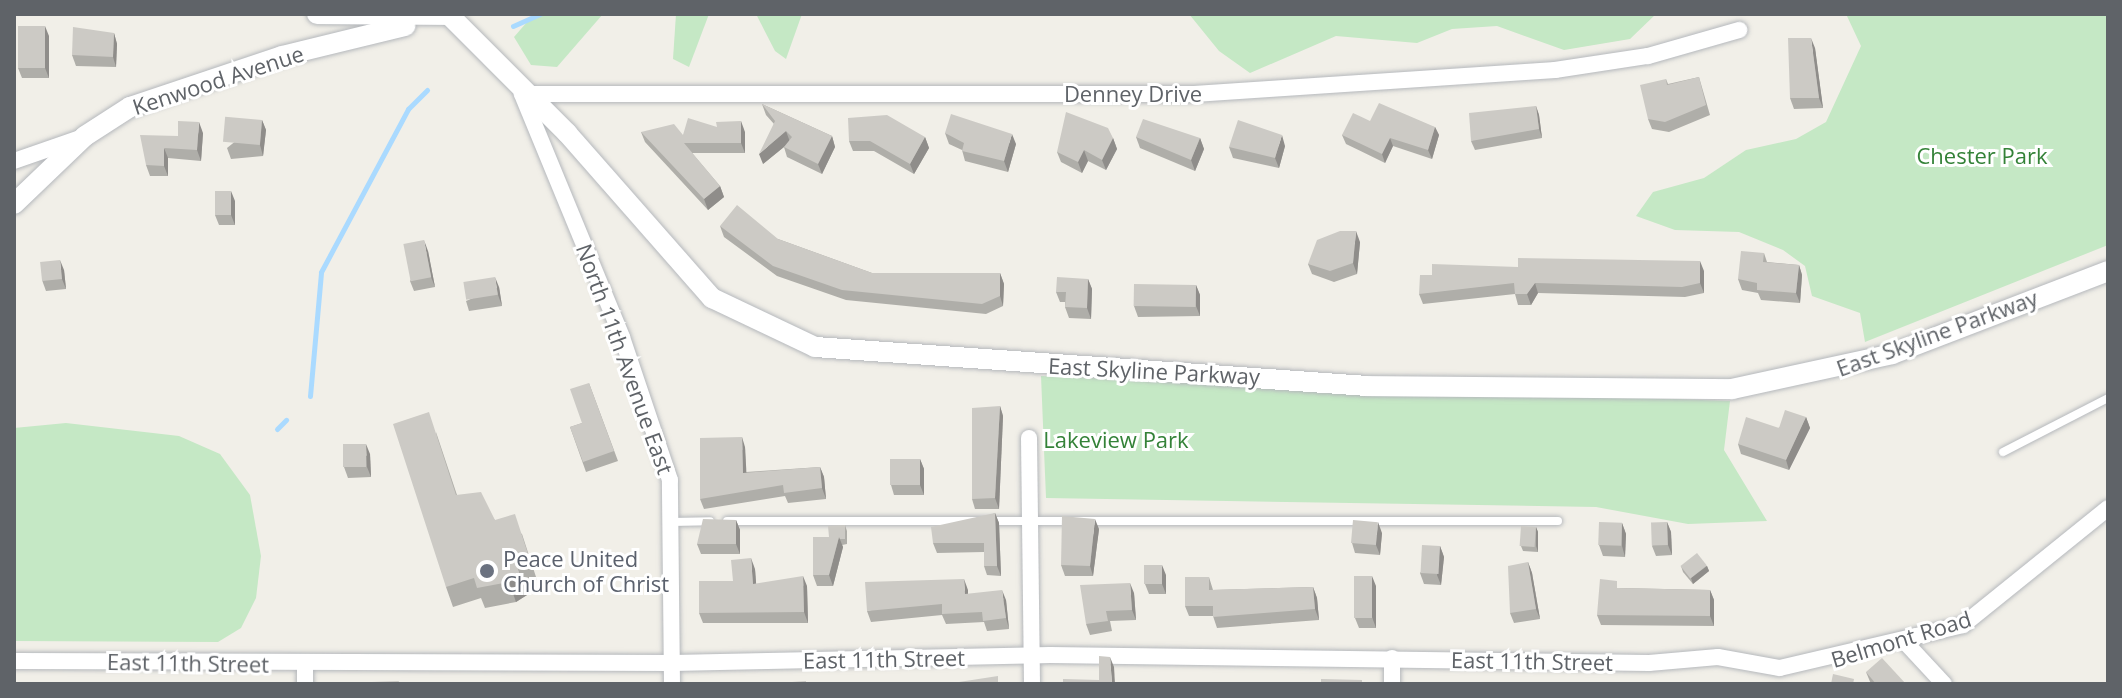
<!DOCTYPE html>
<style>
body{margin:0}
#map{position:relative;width:2122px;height:698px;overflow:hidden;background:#f1efe8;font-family:"Open Sans",sans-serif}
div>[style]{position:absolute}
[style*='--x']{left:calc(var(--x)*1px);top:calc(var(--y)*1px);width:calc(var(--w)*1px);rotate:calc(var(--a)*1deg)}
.green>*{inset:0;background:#c5e8c5}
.stream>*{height:5px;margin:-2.5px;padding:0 2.5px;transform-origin:2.5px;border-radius:2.5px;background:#aadaff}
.roads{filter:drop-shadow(0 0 2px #b5b8bc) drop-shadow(0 0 2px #b5b8bc)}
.service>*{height:8px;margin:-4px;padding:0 4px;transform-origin:4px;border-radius:4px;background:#fff}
.minor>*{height:16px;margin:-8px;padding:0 8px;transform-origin:8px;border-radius:8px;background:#fff}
.tertiary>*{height:20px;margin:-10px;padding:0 10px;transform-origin:10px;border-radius:10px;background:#fff}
.wall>*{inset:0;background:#afaea9}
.shaded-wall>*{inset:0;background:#8f8d8a}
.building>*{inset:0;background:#cccac5;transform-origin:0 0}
.dots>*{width:22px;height:22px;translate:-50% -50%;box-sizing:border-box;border:4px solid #fff;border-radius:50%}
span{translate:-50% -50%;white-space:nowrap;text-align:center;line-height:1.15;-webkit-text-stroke:6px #fff;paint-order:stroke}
.street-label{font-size:22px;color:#5f6368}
.park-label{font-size:22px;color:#348238}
.worship-label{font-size:22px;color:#5b616d}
.left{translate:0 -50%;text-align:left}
.frame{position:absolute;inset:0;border:16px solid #5f6368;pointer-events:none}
</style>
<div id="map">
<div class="green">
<i style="clip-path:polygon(534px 14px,603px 14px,557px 67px,531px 65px,514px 37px)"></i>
<i style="clip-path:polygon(676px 14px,709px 14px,689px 67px,673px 59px)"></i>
<i style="clip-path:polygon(756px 14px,802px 14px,786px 59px,775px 51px)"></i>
<i style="clip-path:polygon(1189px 14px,1656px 14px,1630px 39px,1564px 50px,1497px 26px,1452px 29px,1417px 43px,1336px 36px,1250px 73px,1219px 51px)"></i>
<i style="clip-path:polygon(1846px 14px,2108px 14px,2108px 245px,1865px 342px,1860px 313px,1812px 296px,1805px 266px,1783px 250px,1739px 232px,1675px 230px,1636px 216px,1653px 192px,1704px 178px,1746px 150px,1796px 139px,1826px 122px,1861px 46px)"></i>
<i style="clip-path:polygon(1041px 376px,1730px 401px,1724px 450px,1767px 521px,1688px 524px,1596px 507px,1046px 498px)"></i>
<i style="clip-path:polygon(66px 423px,179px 436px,220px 454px,250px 495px,261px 556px,256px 598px,241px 628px,218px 642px,14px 641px,14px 428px)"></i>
</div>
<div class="stream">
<i style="--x:513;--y:26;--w:30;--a:-24"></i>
<i style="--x:310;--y:396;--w:124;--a:-84.9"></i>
<i style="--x:321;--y:272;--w:185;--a:-61.9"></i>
<i style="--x:408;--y:109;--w:27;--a:-45"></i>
<i style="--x:277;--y:429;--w:13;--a:-45"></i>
</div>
<div class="roads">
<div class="service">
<i style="--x:2003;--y:452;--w:118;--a:-27.2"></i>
<i style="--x:727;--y:521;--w:831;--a:0"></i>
<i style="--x:671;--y:522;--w:39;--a:-1"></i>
</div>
<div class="minor">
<i style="--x:14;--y:161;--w:70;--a:-19.2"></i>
<i style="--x:1029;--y:438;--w:246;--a:89.3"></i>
<i style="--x:1905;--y:642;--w:57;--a:47.1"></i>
<i style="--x:1392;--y:658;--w:26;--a:90"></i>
<i style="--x:14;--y:661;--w:659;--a:0.17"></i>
<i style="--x:673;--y:663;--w:377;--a:-1.2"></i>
<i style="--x:1050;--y:655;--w:599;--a:0.77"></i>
<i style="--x:1649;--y:663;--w:69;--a:-5"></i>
<i style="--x:1718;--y:657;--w:63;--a:10.1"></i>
<i style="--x:1780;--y:668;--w:188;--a:-13.2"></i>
<i style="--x:1963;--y:625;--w:186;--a:-38.9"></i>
<i style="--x:305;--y:665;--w:19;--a:90"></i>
<i style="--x:672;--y:684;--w:204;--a:-90.6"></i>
<i style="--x:670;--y:480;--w:151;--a:-108.6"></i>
<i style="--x:622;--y:337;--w:263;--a:-112.4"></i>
<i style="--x:522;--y:94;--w:672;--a:0"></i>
<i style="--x:1194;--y:94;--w:362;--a:-3.8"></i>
<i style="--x:1555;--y:70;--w:94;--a:-8.6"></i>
<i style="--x:1648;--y:56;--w:95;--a:-15.9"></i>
</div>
<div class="tertiary">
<i style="--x:317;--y:14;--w:132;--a:0.4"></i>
<i style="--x:449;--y:15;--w:167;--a:45"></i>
<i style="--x:567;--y:133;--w:220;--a:48.7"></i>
<i style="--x:712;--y:298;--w:114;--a:25.4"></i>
<i style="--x:815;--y:347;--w:553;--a:4.04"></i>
<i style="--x:1367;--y:386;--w:365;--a:0.5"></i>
<i style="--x:1732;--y:389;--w:164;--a:-12.3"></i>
<i style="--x:1892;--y:354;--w:231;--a:-21"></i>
<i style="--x:14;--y:204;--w:98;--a:-43.8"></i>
<i style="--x:85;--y:136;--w:54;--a:-32.8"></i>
<i style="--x:130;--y:107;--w:160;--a:-18.5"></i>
<i style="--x:282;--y:56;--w:127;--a:-13.7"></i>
</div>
</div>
<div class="wall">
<i style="clip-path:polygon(114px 33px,117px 44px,116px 67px,76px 66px,72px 55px)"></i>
<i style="clip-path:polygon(49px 36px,49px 78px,22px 78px,18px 68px)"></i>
<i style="clip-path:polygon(1815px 48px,1823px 108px,1794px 109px,1790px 98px)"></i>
<i style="clip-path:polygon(1699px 77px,1710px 115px,1669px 132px,1652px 129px,1648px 119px,1666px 79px,1668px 84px)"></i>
<i style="clip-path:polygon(762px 104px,832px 136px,835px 147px,822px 174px,787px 157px,784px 147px,763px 164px,774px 124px,766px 115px)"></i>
<i style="clip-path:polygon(1536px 106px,1539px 115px,1542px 138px,1475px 150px,1471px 141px)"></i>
<i style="clip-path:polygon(262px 120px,266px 130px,263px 156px,231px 159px,227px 148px)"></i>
<i style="clip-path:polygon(1370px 121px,1435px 127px,1439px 135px,1432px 159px,1393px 146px,1385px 163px,1346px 144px,1342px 135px)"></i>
<i style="clip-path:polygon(717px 127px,745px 132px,745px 153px,692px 153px,720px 186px,724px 197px,708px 210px,645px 142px,641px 132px,683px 135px)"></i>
<i style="clip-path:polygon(203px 133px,201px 161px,168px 158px,168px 176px,150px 176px,146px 165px,178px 136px)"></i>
<i style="clip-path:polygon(945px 133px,1016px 144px,1008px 172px,965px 161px,962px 150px,949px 144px)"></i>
<i style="clip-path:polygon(925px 137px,929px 148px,914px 174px,874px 151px,853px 151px,849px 141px)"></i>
<i style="clip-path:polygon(1136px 137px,1200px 138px,1204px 149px,1195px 171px,1140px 148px)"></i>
<i style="clip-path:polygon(1113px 138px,1117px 149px,1106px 170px,1088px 161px,1082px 173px,1061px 162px,1057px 152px)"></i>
<i style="clip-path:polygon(1285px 146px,1279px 168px,1233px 158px,1229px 147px)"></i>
<i style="clip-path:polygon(235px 201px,235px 225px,219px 225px,215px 215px)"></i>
<i style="clip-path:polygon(720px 226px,778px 239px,872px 273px,1000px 273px,1004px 284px,1003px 306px,986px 314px,846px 300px,777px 276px,724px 237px)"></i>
<i style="clip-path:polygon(1360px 242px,1357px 274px,1334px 282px,1312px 274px,1308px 264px)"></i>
<i style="clip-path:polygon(428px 251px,435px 287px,414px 291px,410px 281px)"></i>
<i style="clip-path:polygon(1764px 253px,1767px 262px,1799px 265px,1802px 275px,1800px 303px,1761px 300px,1758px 293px,1742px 290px,1738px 279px)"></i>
<i style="clip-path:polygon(64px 270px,66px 289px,46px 291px,42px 280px)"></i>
<i style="clip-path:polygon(1704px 271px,1704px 293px,1685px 297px,1538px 293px,1531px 305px,1518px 305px,1515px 294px,1423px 304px,1419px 294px,1432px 275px)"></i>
<i style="clip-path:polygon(1088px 279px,1092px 289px,1091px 319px,1069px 318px,1065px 307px,1065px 302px,1060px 302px,1056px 292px)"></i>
<i style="clip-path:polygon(1196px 285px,1200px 295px,1200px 316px,1138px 317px,1134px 306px)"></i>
<i style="clip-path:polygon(499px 287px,502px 306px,469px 311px,466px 301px)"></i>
<i style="clip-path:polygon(589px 383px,618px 461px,586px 472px,570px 427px,582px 423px)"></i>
<i style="clip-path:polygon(1000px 406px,1003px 416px,999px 509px,975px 509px,972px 499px)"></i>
<i style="clip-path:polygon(1806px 417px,1810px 428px,1789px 470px,1741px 454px,1738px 444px)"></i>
<i style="clip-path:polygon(436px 432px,457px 495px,495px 520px,522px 534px,537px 580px,524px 584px,527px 595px,516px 602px,485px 608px,481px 598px,453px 607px,446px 587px)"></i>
<i style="clip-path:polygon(745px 447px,746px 472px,820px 467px,824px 477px,826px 499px,788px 503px,785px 496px,704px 509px,700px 499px)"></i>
<i style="clip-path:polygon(370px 454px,371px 477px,348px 478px,344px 467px)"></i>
<i style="clip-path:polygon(920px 459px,924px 469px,924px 495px,894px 495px,891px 485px)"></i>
<i style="clip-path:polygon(995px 513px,999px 523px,1001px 576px,987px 575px,984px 566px,984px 552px,937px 553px,933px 543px)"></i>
<i style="clip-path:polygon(736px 520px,740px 530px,740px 554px,701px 554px,697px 544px)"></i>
<i style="clip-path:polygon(1667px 522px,1671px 532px,1672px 555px,1656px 556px,1652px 546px)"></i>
<i style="clip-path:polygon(1622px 523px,1626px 534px,1625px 557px,1603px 556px,1599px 545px)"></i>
<i style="clip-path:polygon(845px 525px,847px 531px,847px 544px,842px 545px,843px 547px,833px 586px,817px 586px,813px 575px,829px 537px)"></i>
<i style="clip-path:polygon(1536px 527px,1538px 532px,1538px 552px,1523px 551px,1521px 546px)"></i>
<i style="clip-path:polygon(1099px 529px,1093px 576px,1065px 576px,1061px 565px)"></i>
<i style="clip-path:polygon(1382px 533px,1380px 555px,1355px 553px,1352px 543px)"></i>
<i style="clip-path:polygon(1440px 546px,1444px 557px,1441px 585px,1424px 584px,1420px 573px)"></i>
<i style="clip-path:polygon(1528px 562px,1532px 573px,1540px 619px,1514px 623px,1510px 613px)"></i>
<i style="clip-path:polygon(1681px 566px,1707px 566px,1709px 571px,1693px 584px,1683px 572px)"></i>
<i style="clip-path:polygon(755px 569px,756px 584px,807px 586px,808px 623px,703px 623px,699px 613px,733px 581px)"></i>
<i style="clip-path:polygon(1166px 575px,1166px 594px,1149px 594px,1145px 584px)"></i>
<i style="clip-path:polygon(1209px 577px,1213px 590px,1313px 587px,1317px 598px,1319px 620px,1217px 628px,1213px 616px,1189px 616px,1185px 606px)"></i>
<i style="clip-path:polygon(1376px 586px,1376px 628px,1359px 628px,1355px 618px)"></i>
<i style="clip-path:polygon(1620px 588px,1710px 590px,1714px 600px,1714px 626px,1601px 625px,1597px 615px)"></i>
<i style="clip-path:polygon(968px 590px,968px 594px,1006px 600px,1009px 629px,987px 631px,984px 622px,946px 624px,942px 615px,871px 622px,867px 611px)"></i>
<i style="clip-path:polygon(1134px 593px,1136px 620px,1110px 621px,1112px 631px,1090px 635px,1086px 624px)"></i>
<i style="clip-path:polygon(1866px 672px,1906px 684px,1871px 684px)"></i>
</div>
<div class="shaded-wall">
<i style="clip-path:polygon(45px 26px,49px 36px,49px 78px,45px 68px)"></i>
<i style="clip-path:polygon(114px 33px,117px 44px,116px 67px,113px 57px)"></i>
<i style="clip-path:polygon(1811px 38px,1815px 48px,1823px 108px,1819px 98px)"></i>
<i style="clip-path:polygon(1536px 106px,1539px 115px,1542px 138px,1539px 129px)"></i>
<i style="clip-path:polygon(262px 120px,266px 130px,263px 156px,260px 145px)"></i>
<i style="clip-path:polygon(741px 121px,745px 132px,745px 153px,741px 143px)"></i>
<i style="clip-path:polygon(199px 122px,203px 133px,201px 161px,197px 150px)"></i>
<i style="clip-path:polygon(1435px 127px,1439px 135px,1432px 159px,1428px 150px)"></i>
<i style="clip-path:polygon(786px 131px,790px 142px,763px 164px,759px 154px)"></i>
<i style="clip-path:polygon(1012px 134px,1016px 144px,1008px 172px,1004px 161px)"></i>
<i style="clip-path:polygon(1282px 135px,1285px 146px,1279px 168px,1275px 158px)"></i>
<i style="clip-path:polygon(832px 136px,835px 147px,822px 174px,818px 164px)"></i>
<i style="clip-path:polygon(925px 137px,929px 148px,914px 174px,910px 164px)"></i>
<i style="clip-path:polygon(1113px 138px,1117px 149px,1106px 170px,1102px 160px)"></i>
<i style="clip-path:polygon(1200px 138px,1204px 149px,1195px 171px,1191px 160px)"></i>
<i style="clip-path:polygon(1390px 138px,1393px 146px,1385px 163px,1382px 154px)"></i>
<i style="clip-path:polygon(164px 148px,168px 158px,168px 176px,164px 166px)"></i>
<i style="clip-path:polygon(1084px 150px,1088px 161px,1082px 173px,1078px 162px)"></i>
<i style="clip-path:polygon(720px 186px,724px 197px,708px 210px,704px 199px)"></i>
<i style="clip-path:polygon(231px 191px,235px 201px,235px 225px,231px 215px)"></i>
<i style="clip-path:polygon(1356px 231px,1360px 242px,1357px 274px,1353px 263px)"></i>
<i style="clip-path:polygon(424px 240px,428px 251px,435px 287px,431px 277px)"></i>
<i style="clip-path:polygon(60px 260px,64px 270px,66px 289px,62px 279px)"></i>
<i style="clip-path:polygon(1700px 261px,1704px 271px,1704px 293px,1700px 283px)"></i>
<i style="clip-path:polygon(1799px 265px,1802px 275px,1800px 303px,1796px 293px)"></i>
<i style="clip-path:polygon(1000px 273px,1004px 284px,1003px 306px,1000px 296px)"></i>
<i style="clip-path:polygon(495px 277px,499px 287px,502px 306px,498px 295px)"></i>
<i style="clip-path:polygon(1088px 279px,1092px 289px,1091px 319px,1087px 308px)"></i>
<i style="clip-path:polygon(1535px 283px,1538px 293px,1531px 305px,1527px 294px)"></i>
<i style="clip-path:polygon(1196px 285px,1200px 295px,1200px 316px,1196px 306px)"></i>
<i style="clip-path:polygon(1000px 406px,1003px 416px,999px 509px,995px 498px)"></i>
<i style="clip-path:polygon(1806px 417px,1810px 428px,1789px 470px,1786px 460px)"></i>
<i style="clip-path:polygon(742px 437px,745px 447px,747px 483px,743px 473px)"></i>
<i style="clip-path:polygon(366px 444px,370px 454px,371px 477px,367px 467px)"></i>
<i style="clip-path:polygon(920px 459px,924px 469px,924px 495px,920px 485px)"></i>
<i style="clip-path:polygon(820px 467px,824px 477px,826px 499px,822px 488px)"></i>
<i style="clip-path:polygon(995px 513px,999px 523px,1001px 576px,997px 566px)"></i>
<i style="clip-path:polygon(1095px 519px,1099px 529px,1093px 576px,1090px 566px)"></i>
<i style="clip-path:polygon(736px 520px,740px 530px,740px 554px,736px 544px)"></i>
<i style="clip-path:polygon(1378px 522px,1382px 533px,1380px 555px,1376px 545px)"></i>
<i style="clip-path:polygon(1667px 522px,1671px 532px,1672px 555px,1668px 545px)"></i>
<i style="clip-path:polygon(1622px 523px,1626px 534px,1625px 557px,1622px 546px)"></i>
<i style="clip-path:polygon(1536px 527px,1538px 532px,1538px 552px,1536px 546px)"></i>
<i style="clip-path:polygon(839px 537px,843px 547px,833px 586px,829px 575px)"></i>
<i style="clip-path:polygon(1440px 546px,1444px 557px,1441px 585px,1437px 575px)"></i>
<i style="clip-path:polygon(751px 558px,755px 569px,757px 595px,753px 584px)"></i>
<i style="clip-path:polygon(1528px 562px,1532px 573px,1540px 619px,1536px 609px)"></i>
<i style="clip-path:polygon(517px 565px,527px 595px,516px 602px,509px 582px)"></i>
<i style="clip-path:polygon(1162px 565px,1166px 575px,1166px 594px,1162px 584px)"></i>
<i style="clip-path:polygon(1707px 566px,1709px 571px,1693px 584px,1691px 578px)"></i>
<i style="clip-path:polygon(803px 576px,807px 586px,808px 623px,804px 612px)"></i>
<i style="clip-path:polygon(1372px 576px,1376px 586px,1376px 628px,1372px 617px)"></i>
<i style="clip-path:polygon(964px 579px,968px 590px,968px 605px,965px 594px)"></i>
<i style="clip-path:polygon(1130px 583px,1134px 593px,1136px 620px,1132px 610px)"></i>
<i style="clip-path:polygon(1313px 587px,1317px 598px,1319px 620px,1315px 609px)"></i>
<i style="clip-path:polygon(1002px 590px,1006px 600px,1009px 629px,1006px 618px)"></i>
<i style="clip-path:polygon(1710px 590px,1714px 600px,1714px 626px,1710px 616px)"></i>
<i style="clip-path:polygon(1110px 657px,1114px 667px,1115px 684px,1112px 684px)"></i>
</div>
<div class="building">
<i style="left:18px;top:26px;width:27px;height:42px"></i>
<i style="clip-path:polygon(73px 27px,114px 33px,113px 57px,72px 55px)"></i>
<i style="clip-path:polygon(1788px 38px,1811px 38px,1819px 98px,1790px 98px)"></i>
<i style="clip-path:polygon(1699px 77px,1706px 105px,1665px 122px,1648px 119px,1640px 85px,1666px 79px,1667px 85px)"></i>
<i style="clip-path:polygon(1379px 103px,1435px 127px,1428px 150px,1390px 138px,1382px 154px,1342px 135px,1353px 113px,1370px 121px)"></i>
<i style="clip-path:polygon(762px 104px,832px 136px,818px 164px,784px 147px,792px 137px,786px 131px,759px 154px,775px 121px)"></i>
<i style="clip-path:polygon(1536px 106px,1539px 129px,1471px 141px,1469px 113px)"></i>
<i style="clip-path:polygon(1066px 112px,1108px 128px,1113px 138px,1102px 160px,1084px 150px,1078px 162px,1057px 152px)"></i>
<i style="clip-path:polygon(951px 114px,1012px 134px,1004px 161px,962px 151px,964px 143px,945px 133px)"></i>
<i style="clip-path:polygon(887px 115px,925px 137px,910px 164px,870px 141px,849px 141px,848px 118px)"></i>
<i style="clip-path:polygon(688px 118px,717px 127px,716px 122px,741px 121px,741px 143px,684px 143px,720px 186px,704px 199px,641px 132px,674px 124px,683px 135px)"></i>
<i style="clip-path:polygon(1143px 119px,1200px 138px,1191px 160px,1136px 137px)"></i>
<i style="left:262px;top:120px;width:25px;height:37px;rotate:95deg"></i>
<i style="clip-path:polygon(1238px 120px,1282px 135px,1275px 158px,1229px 147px)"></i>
<i style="clip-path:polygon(178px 121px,199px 122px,197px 150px,164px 148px,164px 166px,146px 165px,140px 135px,178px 136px)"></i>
<i style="left:215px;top:191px;width:16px;height:24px"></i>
<i style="clip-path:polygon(737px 205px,778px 239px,872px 273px,1000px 273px,1000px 296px,982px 304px,842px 290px,773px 266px,720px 226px)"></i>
<i style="clip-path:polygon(1340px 231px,1356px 231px,1353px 263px,1330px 271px,1308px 264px,1317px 240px)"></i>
<i style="left:424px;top:240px;width:38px;height:21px;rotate:79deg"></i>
<i style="clip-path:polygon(1741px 251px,1764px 253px,1763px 262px,1799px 265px,1796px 293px,1757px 290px,1757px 283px,1738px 279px)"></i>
<i style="clip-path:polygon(1518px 258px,1700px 261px,1700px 283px,1682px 287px,1535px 283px,1527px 294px,1515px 294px,1514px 283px,1419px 294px,1420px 275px,1432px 275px,1432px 264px,1518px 267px)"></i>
<i style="left:60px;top:260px;width:19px;height:20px;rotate:84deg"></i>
<i style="left:495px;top:277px;width:18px;height:32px;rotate:81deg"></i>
<i style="clip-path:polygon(1057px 277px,1088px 279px,1087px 308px,1065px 307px,1066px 292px,1056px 292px)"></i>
<i style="left:1134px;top:284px;width:62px;height:22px;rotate:1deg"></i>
<i style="clip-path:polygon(589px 383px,614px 451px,583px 462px,570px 427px,582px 423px,570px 389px)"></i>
<i style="clip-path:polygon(1000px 406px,995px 498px,972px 499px,972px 408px)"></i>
<i style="clip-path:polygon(1785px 410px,1806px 417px,1786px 460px,1738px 444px,1746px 417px,1779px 428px)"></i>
<i style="clip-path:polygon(429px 412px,456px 495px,481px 492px,495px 520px,515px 514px,530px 560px,517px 565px,520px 575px,509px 582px,477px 588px,474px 578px,446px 587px,393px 424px)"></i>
<i style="clip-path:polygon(742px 437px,743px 473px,820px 467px,822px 488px,784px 493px,783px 485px,700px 499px,700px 438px)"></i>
<i style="left:343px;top:444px;width:23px;height:23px"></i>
<i style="left:890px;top:459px;width:30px;height:26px"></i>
<i style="clip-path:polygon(995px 513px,997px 566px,984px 566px,984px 543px,933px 543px,931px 527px)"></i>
<i style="clip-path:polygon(1062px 516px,1095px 519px,1090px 566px,1061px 565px)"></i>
<i style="clip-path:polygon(703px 519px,736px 520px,736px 544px,697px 544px)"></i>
<i style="left:1353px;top:520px;width:25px;height:23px;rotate:5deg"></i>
<i style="left:1599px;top:522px;width:23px;height:23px;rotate:2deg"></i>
<i style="left:1667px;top:522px;width:23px;height:16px;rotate:88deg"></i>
<i style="clip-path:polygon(845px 525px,845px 539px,840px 539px,839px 537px,829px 537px,828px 526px)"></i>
<i style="left:1521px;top:526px;width:15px;height:20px;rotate:4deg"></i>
<i style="clip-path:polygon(813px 537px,839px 537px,829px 575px,813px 575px)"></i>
<i style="left:1422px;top:545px;width:18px;height:28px;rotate:3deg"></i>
<i style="left:1697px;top:553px;width:16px;height:21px;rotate:52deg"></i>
<i style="clip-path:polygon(751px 558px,753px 584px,803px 576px,804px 612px,699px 613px,699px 581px,733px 581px,731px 560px)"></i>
<i style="clip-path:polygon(1528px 562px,1536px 609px,1510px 613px,1508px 566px)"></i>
<i style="left:1144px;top:565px;width:18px;height:19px"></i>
<i style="left:1354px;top:576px;width:18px;height:42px"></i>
<i style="clip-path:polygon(1185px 577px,1209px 577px,1209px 590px,1313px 587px,1315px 609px,1213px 617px,1213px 606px,1185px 606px)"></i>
<i style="clip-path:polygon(964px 579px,965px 594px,1002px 590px,1006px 618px,983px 621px,982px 612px,942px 614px,942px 604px,867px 611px,865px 582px)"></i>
<i style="clip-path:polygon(1600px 579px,1617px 581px,1617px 588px,1710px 590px,1710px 616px,1597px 615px)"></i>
<i style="clip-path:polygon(1130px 583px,1132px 610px,1106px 611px,1108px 621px,1086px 624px,1080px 585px)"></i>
<i style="clip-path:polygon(1099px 656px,1110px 657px,1112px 684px,1063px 684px,1063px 679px,1099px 680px)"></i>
<i style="clip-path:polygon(1882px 658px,1906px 684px,1876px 684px,1866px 672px)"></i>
<i style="clip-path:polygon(1833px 674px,1854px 679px,1853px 684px,1831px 684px)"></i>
<i style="clip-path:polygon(998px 676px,998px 684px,946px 684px)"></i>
<i style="clip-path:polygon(1321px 679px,1362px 680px,1362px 684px,1321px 684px)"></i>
<i style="clip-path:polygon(399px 681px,398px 684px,345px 684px,345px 683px)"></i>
<i style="clip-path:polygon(806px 681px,806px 684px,778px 684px,778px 683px)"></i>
<i style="left:226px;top:682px;width:43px;height:2px"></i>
<i style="clip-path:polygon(1201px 682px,1244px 684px,1176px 684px)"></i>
</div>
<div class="dots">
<i style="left:487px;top:571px;background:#6b7280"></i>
</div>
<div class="street-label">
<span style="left:218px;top:80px;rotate:-18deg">Kenwood Avenue</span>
<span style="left:1133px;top:94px">Denney Drive</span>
<span style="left:1937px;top:333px;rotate:-20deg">East Skyline Parkway</span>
<span style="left:625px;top:359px;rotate:70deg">North 11th Avenue East</span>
<span style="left:1154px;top:371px;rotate:3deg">East Skyline Parkway</span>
<span style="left:1901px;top:639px;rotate:-17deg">Belmont Road</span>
<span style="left:884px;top:659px;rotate:-1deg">East 11th Street</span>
<span style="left:1532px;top:661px;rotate:1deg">East 11th Street</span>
<span style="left:188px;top:663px;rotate:1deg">East 11th Street</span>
</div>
<div class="park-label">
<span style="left:1982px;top:156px">Chester Park</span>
<span style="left:1116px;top:440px">Lakeview Park</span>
</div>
<div class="worship-label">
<span class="left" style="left:503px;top:571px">Peace United<br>Church of Christ</span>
</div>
<div class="frame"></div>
</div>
